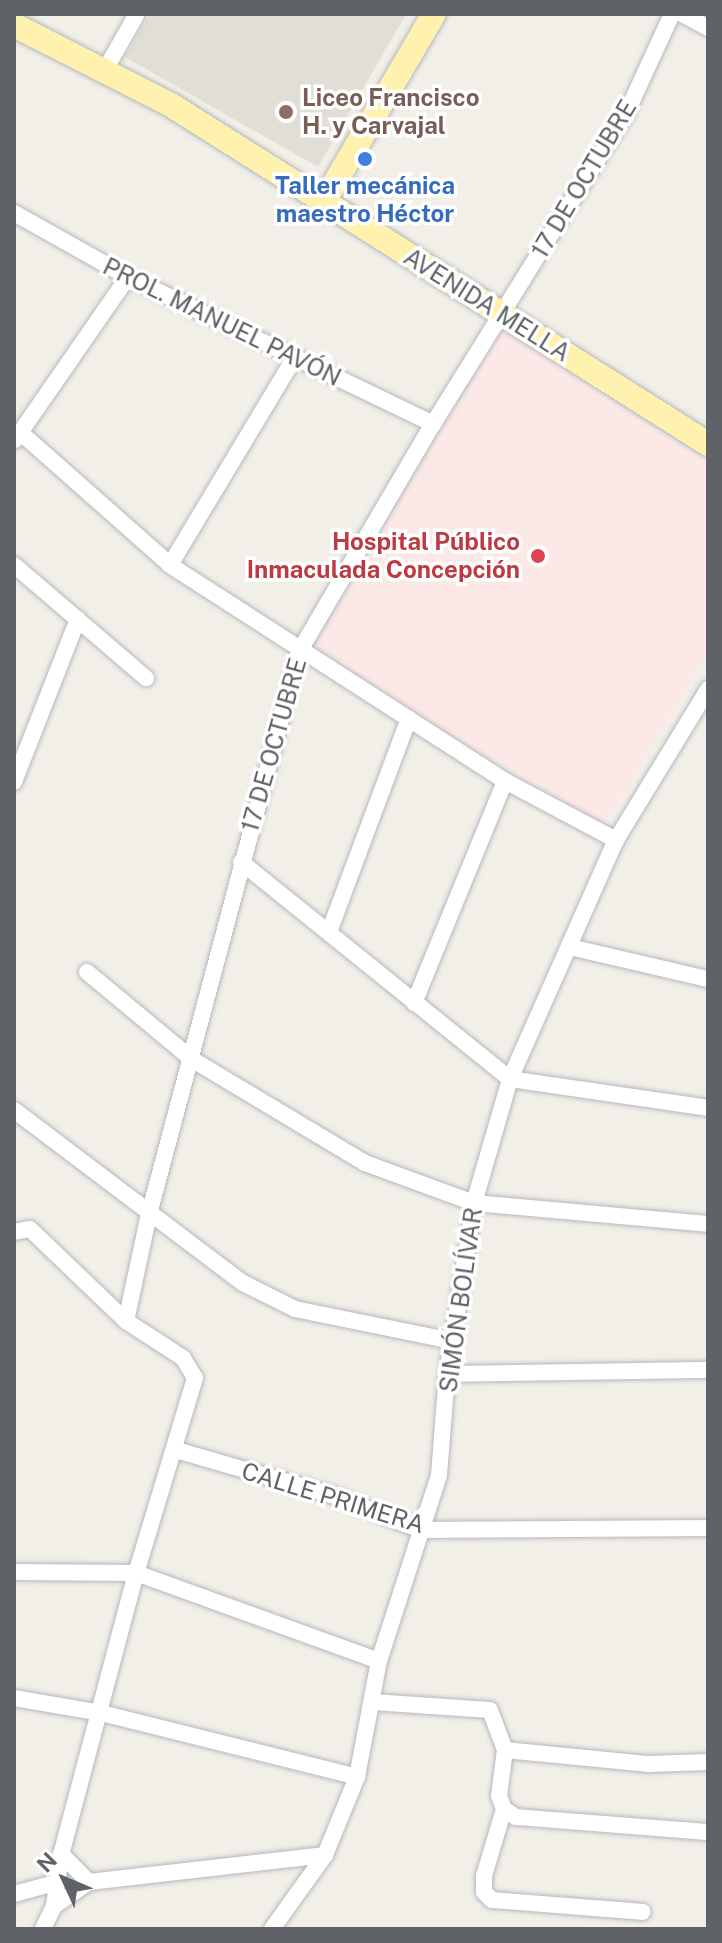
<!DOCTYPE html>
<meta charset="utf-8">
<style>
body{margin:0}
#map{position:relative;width:722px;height:1943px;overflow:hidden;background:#f1efe8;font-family:"Public Sans",sans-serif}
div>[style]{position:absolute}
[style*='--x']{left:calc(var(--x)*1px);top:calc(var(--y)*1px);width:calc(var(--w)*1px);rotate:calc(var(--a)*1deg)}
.education>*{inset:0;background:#e1ded6}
.medical>*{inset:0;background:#fce8e6}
.roads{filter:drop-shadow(0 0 2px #b5b8bc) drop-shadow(0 0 2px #b5b8bc)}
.minor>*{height:16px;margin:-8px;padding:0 8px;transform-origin:8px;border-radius:8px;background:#fff}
.primary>*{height:24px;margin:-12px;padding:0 12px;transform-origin:12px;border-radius:12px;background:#fff2af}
.dots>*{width:22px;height:22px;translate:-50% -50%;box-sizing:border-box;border:4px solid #fff;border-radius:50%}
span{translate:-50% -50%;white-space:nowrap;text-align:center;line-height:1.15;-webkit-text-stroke:7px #fff;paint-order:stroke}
.education-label{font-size:24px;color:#785e54;font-weight:700}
.left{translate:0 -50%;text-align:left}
.street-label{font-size:24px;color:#5f6368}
.shop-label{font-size:24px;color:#366cbe;font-weight:700}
.health-label{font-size:24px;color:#be3a42;font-weight:700}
.right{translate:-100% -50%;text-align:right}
.frame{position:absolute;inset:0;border:16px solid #5f6368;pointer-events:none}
.north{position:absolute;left:24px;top:1839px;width:80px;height:80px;-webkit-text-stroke:6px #fff;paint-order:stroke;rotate:314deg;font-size:22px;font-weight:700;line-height:32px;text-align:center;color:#5f6368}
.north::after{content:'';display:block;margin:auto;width:28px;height:36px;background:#5f6368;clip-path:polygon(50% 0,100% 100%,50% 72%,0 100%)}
</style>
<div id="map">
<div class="education">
<i style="clip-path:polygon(150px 14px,406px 14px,318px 167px,125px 57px)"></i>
</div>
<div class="medical">
<i style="clip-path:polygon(502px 330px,708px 462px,708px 651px,604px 825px,310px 652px)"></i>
</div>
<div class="roads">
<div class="minor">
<i style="--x:682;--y:14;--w:30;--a:28"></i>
<i style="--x:105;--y:70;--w:64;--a:-60.3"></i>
<i style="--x:14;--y:213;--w:131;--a:29.3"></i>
<i style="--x:128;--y:277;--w:339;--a:25.7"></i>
<i style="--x:21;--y:433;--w:199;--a:41.5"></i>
<i style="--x:170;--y:565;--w:399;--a:32.8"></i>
<i style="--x:505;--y:781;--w:126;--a:28"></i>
<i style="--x:15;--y:440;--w:198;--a:-55.3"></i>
<i style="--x:14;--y:565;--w:174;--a:40.6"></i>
<i style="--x:170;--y:565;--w:240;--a:-59"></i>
<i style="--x:14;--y:782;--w:175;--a:-68.6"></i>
<i style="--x:241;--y:862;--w:346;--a:38.9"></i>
<i style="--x:510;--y:1079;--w:200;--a:8.3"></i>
<i style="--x:329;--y:932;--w:228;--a:-69.5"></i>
<i style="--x:570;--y:947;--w:142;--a:13.1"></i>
<i style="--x:87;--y:972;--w:138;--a:39.7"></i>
<i style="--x:193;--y:1060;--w:200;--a:30.9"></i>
<i style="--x:365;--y:1163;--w:116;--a:20.2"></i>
<i style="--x:474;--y:1203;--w:235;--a:5.1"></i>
<i style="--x:414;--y:1003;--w:240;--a:-67.7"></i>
<i style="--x:14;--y:1110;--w:287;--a:37.1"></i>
<i style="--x:243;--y:1283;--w:58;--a:26.6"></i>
<i style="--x:295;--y:1309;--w:160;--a:11.5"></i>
<i style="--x:14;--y:1232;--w:16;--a:-11"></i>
<i style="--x:30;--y:1229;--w:133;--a:43.8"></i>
<i style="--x:126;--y:1321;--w:68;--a:33"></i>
<i style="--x:183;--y:1358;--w:23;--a:59"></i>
<i style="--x:195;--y:1378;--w:204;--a:106.8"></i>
<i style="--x:136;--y:1573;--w:291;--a:104.9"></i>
<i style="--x:61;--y:1854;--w:52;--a:97.7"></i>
<i style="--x:54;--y:1906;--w:25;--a:116"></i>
<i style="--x:126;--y:1321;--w:109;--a:-77.9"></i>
<i style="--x:149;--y:1214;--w:582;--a:-75.06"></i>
<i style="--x:299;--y:652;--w:264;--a:-59.6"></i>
<i style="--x:433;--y:424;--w:365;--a:-58.1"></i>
<i style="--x:626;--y:114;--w:110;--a:-65.3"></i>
<i style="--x:447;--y:1374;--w:261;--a:-0.9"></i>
<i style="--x:176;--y:1450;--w:166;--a:16.1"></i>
<i style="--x:335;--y:1496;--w:92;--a:21.6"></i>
<i style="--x:421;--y:1530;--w:287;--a:-0.4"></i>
<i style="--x:14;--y:1572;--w:122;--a:0.5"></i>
<i style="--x:136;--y:1573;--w:258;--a:19.9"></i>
<i style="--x:14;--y:1698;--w:88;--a:9.8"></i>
<i style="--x:101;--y:1713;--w:264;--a:14"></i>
<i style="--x:373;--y:1702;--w:117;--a:3.9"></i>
<i style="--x:490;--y:1710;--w:43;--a:69.4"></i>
<i style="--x:505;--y:1750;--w:46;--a:97.4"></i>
<i style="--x:499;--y:1796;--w:14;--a:69"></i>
<i style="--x:504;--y:1809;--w:14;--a:34"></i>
<i style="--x:516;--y:1817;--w:193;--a:4.5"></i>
<i style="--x:505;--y:1750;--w:145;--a:5.6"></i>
<i style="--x:649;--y:1764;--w:59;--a:-1.9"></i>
<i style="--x:504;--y:1809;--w:70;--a:106.6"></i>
<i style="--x:484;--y:1876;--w:16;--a:90"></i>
<i style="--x:484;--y:1892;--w:11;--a:45"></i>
<i style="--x:492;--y:1900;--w:151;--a:4.5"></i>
<i style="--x:61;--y:1854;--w:40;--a:45"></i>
<i style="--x:14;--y:1894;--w:42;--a:-15"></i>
<i style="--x:54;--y:1906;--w:42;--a:-34.4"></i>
<i style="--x:89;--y:1882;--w:238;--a:-6.5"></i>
<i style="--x:272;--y:1929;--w:91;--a:-54.4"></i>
<i style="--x:325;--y:1855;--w:84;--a:-67.7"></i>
<i style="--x:357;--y:1777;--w:118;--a:-79.3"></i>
<i style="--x:379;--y:1661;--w:195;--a:-72.1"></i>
<i style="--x:439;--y:1475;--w:101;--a:-85.5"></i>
<i style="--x:447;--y:1374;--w:173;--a:-81"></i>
<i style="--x:474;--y:1203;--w:129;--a:-73.8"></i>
<i style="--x:510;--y:1079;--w:261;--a:-66.1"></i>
<i style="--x:616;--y:840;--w:177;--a:-58.6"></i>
</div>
<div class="primary">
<i style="--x:14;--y:25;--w:176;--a:27"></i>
<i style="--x:171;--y:105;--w:635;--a:32.26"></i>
<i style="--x:323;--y:203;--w:219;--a:-59.6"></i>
</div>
</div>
<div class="dots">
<i style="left:286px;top:112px;background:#8d6e63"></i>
<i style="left:365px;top:159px;background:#3f7fe0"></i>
<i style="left:538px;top:556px;background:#e0444e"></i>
</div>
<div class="education-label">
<span class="left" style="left:302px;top:112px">Liceo Francisco<br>H. y Carvajal</span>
</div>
<div class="street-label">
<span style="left:584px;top:179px;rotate:-59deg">17 DE OCTUBRE</span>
<span style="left:487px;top:305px;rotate:32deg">AVENIDA MELLA</span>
<span style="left:222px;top:322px;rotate:26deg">PROL. MANUEL PAVÓN</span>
<span style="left:274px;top:745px;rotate:-74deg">17 DE OCTUBRE</span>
<span style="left:461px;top:1300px;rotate:-82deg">SIMÓN BOLÍVAR</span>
<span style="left:333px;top:1498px;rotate:17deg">CALLE PRIMERA</span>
</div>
<div class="shop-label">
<span style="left:365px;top:200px">Taller mecánica<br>maestro Héctor</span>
</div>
<div class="health-label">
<span class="right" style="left:520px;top:556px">Hospital Público<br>Inmaculada Concepción</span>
</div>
<div class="frame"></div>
<div class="north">N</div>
</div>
